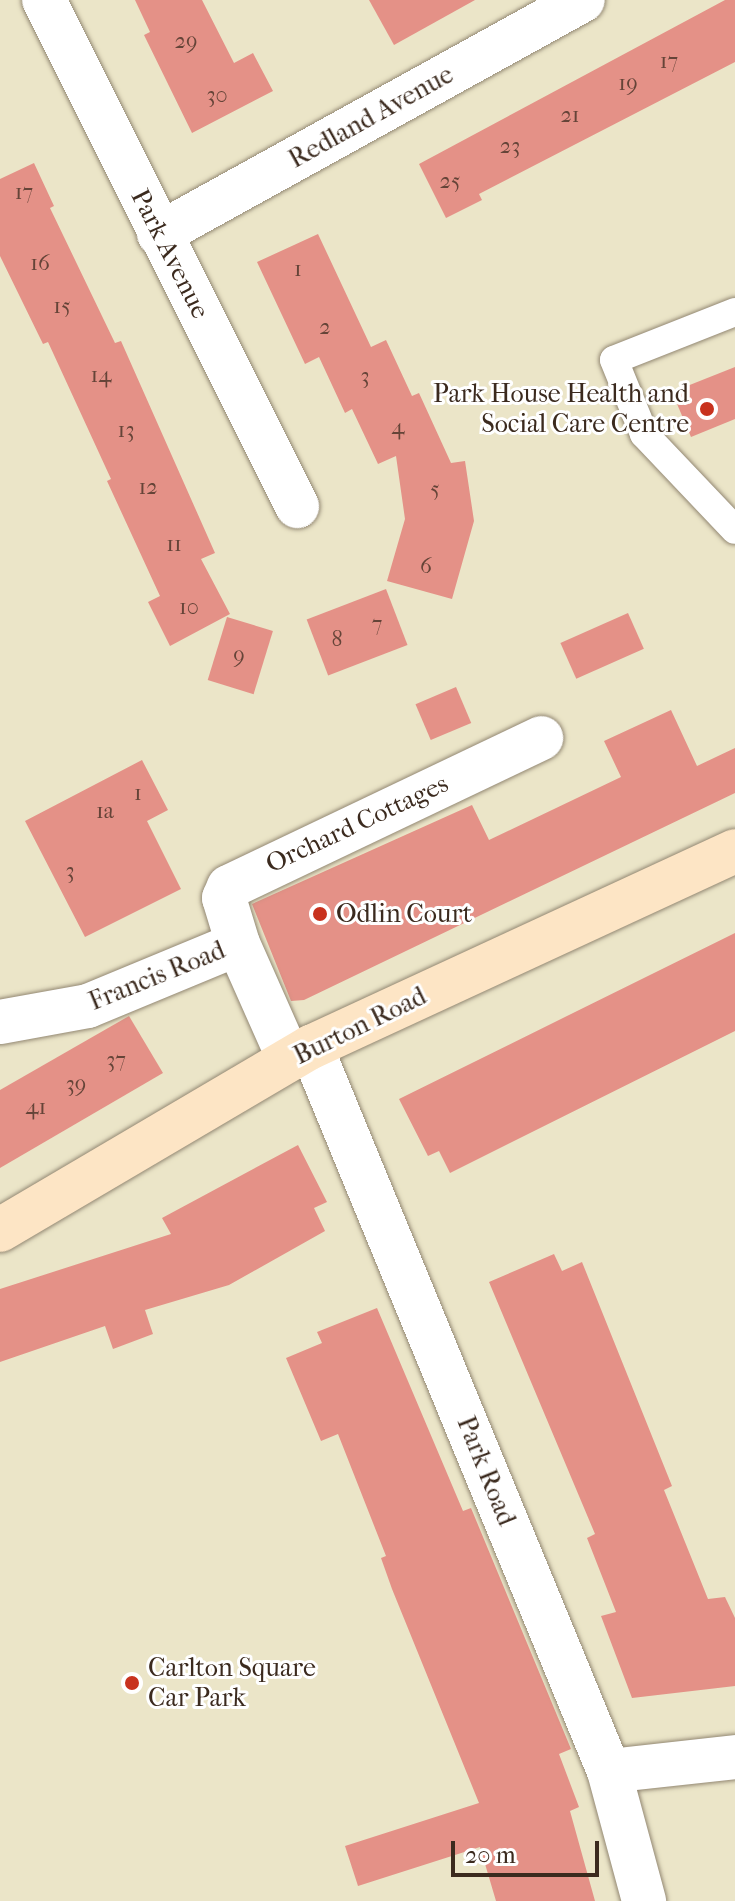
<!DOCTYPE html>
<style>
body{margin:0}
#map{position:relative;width:735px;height:1901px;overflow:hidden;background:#ebe5c8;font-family:"IM FELL French Canon",serif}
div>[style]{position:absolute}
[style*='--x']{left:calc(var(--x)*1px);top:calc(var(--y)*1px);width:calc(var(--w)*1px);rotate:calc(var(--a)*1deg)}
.building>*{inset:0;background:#e49187;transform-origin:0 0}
.roads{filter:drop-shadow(0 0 2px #938873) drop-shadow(0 0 2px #938873)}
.service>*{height:28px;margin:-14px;padding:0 14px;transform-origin:14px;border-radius:14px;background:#fff}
.minor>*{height:44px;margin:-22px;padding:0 22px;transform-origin:22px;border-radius:22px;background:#fff}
.secondary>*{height:44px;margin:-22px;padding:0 22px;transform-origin:22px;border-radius:22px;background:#fde5c5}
.dots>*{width:22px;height:22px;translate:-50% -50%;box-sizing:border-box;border:4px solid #fff;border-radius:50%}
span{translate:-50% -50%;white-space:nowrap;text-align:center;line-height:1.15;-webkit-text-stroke:6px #fff;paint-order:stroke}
.number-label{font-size:22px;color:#654438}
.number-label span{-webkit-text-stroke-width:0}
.street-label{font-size:26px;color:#3b2a1e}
.poi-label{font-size:26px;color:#3b2a1e}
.right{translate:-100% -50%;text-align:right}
.left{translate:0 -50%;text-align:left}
.scale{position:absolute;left:451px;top:1841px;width:148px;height:36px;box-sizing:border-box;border:4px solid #3b2a1e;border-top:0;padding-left:10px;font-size:24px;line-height:28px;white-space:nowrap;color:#3b2a1e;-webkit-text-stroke:6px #fff;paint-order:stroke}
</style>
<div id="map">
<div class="building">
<i style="clip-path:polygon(135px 0,202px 0,234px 63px,253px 53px,273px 91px,192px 133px,144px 35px,150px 32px)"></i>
<i style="clip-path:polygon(369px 0,475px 0,394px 45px)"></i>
<i style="clip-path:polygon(725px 0,735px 0,735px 62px,479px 194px,482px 200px,446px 218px,419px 164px)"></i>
<i style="clip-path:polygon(34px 163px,54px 206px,50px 208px,115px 343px,121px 341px,215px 553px,201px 559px,230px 614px,170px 646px,148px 602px,160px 596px,107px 481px,111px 479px,48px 342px,43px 344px,0 256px,0 179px)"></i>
<i style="clip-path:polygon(318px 234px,371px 347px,386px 340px,412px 396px,419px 393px,451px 463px,465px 461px,474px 521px,452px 599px,387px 581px,405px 519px,396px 456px,378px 464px,352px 409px,345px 413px,319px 357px,305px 364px,257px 262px)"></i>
<i style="clip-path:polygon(735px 367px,735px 419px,691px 437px,672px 392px)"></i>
<i style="left:386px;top:589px;width:60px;height:85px;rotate:69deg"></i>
<i style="left:628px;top:613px;width:39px;height:74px;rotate:66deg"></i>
<i style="left:227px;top:617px;width:48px;height:66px;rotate:17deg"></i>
<i style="left:456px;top:687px;width:39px;height:44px;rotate:67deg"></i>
<i style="clip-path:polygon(671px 710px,697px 766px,735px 748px,735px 793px,304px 1000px,291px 1001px,252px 904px,472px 805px,489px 840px,621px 777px,604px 741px)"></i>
<i style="clip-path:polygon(142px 760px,168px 810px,147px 821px,181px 889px,85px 937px,25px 821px)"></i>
<i style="clip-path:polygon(735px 933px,735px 1031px,450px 1173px,439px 1151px,428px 1156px,399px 1099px)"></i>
<i style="clip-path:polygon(129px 1016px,163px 1073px,0 1168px,0 1090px)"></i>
<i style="clip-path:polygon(298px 1145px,327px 1202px,314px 1208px,325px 1231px,229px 1285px,145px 1310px,153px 1334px,113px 1349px,105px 1326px,0 1362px,0 1289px,171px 1234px,162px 1218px)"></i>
<i style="clip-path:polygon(554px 1254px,562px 1271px,582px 1262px,672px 1486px,664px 1490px,708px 1599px,725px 1597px,735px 1618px,735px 1686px,632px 1698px,601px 1616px,616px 1612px,587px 1538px,595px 1534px,489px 1282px)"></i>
<i style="clip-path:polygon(377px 1308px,463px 1511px,471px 1508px,571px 1749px,559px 1754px,579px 1807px,570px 1811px,595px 1901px,496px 1901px,480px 1847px,358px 1886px,345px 1846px,479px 1803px,392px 1589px,381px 1558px,386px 1556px,338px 1434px,321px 1441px,286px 1358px,322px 1343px,317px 1332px)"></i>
</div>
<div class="roads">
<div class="service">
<i style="--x:735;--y:312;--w:130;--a:158.4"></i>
<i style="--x:614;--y:360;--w:80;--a:67.9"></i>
<i style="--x:644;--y:434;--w:132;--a:46.5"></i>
</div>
<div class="minor">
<i style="--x:44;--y:0;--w:566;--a:63.43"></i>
<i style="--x:159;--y:234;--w:484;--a:-28.9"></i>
<i style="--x:238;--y:944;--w:48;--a:-106.9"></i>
<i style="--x:224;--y:898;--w:12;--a:-66"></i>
<i style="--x:229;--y:887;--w:346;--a:-25.5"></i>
<i style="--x:0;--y:1022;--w:89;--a:-10.3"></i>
<i style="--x:88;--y:1006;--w:162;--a:-22.5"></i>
<i style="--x:238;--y:944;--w:126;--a:66.1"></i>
<i style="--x:311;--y:1047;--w:783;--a:67.63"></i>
<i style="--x:609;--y:1771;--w:135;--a:74.9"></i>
<i style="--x:609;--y:1771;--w:127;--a:-6.3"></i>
</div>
<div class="secondary">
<i style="--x:0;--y:1230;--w:361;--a:-30.5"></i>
<i style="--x:311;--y:1047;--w:467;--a:-24.8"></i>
</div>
</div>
<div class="dots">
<i style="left:707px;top:409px;background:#c8321e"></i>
<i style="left:320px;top:914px;background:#c8321e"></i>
<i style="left:132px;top:1683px;background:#c8321e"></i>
</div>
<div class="number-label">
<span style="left:186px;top:42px">29</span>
<span style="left:669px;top:62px">17</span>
<span style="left:628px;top:84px">19</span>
<span style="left:217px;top:96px">30</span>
<span style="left:570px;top:116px">21</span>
<span style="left:510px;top:147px">23</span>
<span style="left:450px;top:182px">25</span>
<span style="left:24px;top:193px">17</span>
<span style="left:40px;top:264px">16</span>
<span style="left:298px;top:270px">1</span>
<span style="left:62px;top:307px">15</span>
<span style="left:325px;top:328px">2</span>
<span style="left:101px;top:376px">14</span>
<span style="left:365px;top:377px">3</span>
<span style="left:398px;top:428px">4</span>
<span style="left:126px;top:431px">13</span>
<span style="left:148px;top:488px">12</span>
<span style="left:435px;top:490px">5</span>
<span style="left:174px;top:545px">11</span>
<span style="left:426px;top:567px">6</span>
<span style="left:189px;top:608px">10</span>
<span style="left:377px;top:625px">7</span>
<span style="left:337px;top:640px">8</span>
<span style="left:239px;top:656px">9</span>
<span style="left:138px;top:794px">1</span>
<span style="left:105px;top:812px">1a</span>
<span style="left:70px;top:872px">3</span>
<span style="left:116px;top:1061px">37</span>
<span style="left:76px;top:1085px">39</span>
<span style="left:36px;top:1108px">41</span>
</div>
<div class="street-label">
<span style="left:371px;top:117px;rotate:-29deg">Redland Avenue</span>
<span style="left:170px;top:254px;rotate:63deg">Park Avenue</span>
<span style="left:357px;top:824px;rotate:-25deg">Orchard Cottages</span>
<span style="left:157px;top:976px;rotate:-22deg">Francis Road</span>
<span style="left:360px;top:1026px;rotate:-26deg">Burton Road</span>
<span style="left:486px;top:1471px;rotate:68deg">Park Road</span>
</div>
<div class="poi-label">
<span class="right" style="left:689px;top:409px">Park House Health and<br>Social Care Centre</span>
<span class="left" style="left:336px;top:914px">Odlin Court</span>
<span class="left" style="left:148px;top:1683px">Carlton Square<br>Car Park</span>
</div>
<div class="scale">20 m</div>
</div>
